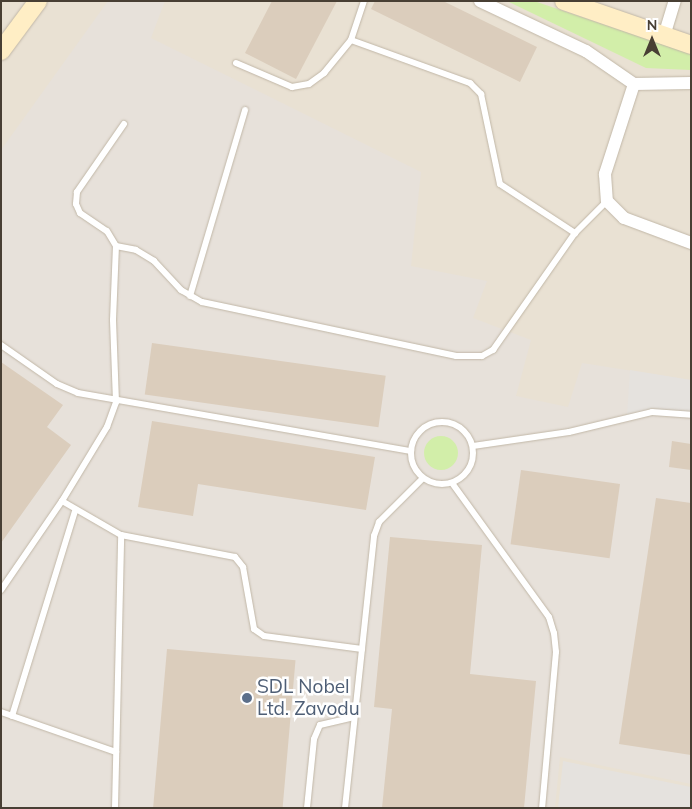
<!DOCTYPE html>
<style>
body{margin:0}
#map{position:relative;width:692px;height:809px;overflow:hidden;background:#f5efe5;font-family:Mulish,sans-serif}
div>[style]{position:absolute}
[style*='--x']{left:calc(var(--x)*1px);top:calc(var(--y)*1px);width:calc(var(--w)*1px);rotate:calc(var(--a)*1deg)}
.residential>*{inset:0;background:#e9e1d3;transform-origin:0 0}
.industrial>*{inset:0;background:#e7e1da}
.green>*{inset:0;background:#d2eea9}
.round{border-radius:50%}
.parking>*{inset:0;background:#e5e2de}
.building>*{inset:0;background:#dbcdbc;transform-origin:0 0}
.roads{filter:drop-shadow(0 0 1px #c1b7a7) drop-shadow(0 0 1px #c1b7a7)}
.lane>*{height:6px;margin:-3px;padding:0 3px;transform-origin:3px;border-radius:3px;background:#fff}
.lane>.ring{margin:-3px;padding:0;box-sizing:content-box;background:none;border:6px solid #fff;border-radius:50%}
.street>*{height:12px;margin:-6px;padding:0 6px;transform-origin:6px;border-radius:6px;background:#fff}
.secondary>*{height:18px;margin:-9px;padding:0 9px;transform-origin:9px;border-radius:9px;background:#ffeec5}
.dots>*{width:14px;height:14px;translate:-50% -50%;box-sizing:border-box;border:2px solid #fff;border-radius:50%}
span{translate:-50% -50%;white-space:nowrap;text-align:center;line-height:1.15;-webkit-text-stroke:5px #fff;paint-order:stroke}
.service-label{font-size:19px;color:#4e5e75}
.left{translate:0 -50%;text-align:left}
.frame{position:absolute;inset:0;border:2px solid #483f34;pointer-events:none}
.north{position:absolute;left:627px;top:15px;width:50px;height:50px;-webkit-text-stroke:4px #fff;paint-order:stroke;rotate:0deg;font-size:14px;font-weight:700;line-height:20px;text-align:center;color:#483f34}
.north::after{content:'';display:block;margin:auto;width:18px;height:22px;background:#483f34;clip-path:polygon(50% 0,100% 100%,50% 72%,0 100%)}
</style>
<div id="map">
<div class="residential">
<i style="left:1px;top:1px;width:690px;height:807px"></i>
</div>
<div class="industrial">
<i style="clip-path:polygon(108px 1px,165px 1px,151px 38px,421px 172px,411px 266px,487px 281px,473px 318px,531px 340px,516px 396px,568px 407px,582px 363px,691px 380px,691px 784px,560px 757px,555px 808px,1px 808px,1px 150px)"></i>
</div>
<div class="green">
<i style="clip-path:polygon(507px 1px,534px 1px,691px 54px,691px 70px,646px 68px)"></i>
<i class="round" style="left:424px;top:436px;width:34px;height:34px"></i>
</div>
<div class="parking">
<i style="clip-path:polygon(630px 370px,691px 380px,691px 415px,627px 416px)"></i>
<i style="clip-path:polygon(563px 761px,691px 787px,691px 808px,558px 808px)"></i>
</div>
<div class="building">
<i style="clip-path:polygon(272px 1px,337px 1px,296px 79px,245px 53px)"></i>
<i style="clip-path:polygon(375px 1px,443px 1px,537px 47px,520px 82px,371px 9px)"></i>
<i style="left:152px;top:343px;width:236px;height:52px;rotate:8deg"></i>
<i style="clip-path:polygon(1px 362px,63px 405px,47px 427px,71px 445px,1px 543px)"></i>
<i style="clip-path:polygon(152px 421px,375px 457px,366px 510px,198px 484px,193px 516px,138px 507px)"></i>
<i style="clip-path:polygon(672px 441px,691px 444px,691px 470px,669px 467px)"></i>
<i style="left:521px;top:470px;width:100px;height:75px;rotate:8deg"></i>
<i style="clip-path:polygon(656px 498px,691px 503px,691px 755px,619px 744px)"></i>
<i style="clip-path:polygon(390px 537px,482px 545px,470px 674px,536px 681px,524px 808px,382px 808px,392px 709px,374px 707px)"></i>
<i style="left:167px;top:649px;width:129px;height:160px;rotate:5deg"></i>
</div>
<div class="roads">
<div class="lane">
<i style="--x:351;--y:40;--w:127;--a:19.9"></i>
<i style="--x:470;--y:83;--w:16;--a:45"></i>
<i style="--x:481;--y:94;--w:92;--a:78.1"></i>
<i style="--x:500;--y:184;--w:90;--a:33.2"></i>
<i style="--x:236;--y:63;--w:61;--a:23.2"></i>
<i style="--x:292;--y:87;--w:17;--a:-10"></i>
<i style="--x:309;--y:84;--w:19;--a:-36"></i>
<i style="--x:324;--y:73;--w:43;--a:-50.7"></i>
<i style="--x:351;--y:40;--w:41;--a:-71.6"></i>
<i style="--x:124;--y:124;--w:83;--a:124.7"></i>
<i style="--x:77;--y:192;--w:12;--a:95"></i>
<i style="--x:76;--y:204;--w:10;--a:66"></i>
<i style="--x:80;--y:213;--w:32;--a:34"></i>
<i style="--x:107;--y:231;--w:17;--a:59"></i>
<i style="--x:116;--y:246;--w:20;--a:11"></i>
<i style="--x:136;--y:250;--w:21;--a:31"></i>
<i style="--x:154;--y:261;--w:40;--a:47"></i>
<i style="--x:181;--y:290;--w:24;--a:30"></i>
<i style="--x:202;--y:302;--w:260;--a:12"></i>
<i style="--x:456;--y:356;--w:26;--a:0"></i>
<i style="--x:482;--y:356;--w:13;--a:-29"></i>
<i style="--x:493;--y:350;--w:143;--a:-55"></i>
<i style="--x:575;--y:233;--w:45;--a:-45"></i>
<i style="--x:190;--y:296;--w:194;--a:-73.5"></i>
<i style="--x:1;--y:345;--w:68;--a:34.9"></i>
<i style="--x:57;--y:384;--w:23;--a:23"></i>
<i style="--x:78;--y:393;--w:338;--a:9.9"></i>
<i class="ring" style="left:411px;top:422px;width:56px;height:56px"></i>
<i style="--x:473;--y:446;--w:97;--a:-8.3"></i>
<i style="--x:569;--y:432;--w:85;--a:-13.5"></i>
<i style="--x:652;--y:412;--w:39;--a:4"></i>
<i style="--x:452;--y:483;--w:165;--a:54.1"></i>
<i style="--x:549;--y:617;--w:17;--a:73"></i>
<i style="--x:554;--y:633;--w:19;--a:84"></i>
<i style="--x:556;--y:652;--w:157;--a:95.1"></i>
<i style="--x:62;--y:501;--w:68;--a:30"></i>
<i style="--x:121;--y:535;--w:116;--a:10.9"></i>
<i style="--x:235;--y:557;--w:13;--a:51"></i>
<i style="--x:243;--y:567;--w:63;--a:79.9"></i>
<i style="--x:254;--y:629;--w:12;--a:35"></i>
<i style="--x:264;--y:636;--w:99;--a:7.6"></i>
<i style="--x:1;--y:590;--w:108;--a:-55.6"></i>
<i style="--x:62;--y:501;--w:87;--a:-58.7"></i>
<i style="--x:107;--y:427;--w:27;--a:-70"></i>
<i style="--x:116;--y:402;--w:82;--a:-92.1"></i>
<i style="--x:113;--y:320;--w:74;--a:-87.7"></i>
<i style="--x:1;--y:712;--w:122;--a:19.2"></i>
<i style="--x:12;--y:716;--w:214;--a:-72.9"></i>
<i style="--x:115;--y:808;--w:273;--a:-88.7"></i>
<i style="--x:307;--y:808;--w:69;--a:-84.2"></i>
<i style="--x:314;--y:739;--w:15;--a:-67"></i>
<i style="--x:320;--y:725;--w:35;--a:-13"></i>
<i style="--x:345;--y:808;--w:274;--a:-83.9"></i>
<i style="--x:374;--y:536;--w:15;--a:-70"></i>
<i style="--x:379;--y:522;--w:62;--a:-45"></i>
</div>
<div class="street">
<i style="--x:480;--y:1;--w:117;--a:25.3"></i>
<i style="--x:586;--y:51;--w:58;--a:34.5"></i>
<i style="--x:634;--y:84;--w:57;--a:-1"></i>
<i style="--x:664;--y:36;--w:37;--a:-73"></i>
<i style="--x:634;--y:84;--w:95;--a:107.9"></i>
<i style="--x:605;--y:174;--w:27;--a:86"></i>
<i style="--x:607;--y:201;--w:24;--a:45"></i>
<i style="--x:624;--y:218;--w:72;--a:20.5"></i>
</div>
<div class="secondary">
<i style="--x:564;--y:1;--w:134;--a:19.1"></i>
<i style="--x:1;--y:51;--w:62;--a:-53.5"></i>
</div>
</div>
<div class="dots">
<i style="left:247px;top:698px;background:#5c6f8a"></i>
</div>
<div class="service-label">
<span class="left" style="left:257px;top:698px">SDL Nobel<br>Ltd. Zavodu</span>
</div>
<div class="frame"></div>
<div class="north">N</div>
</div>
